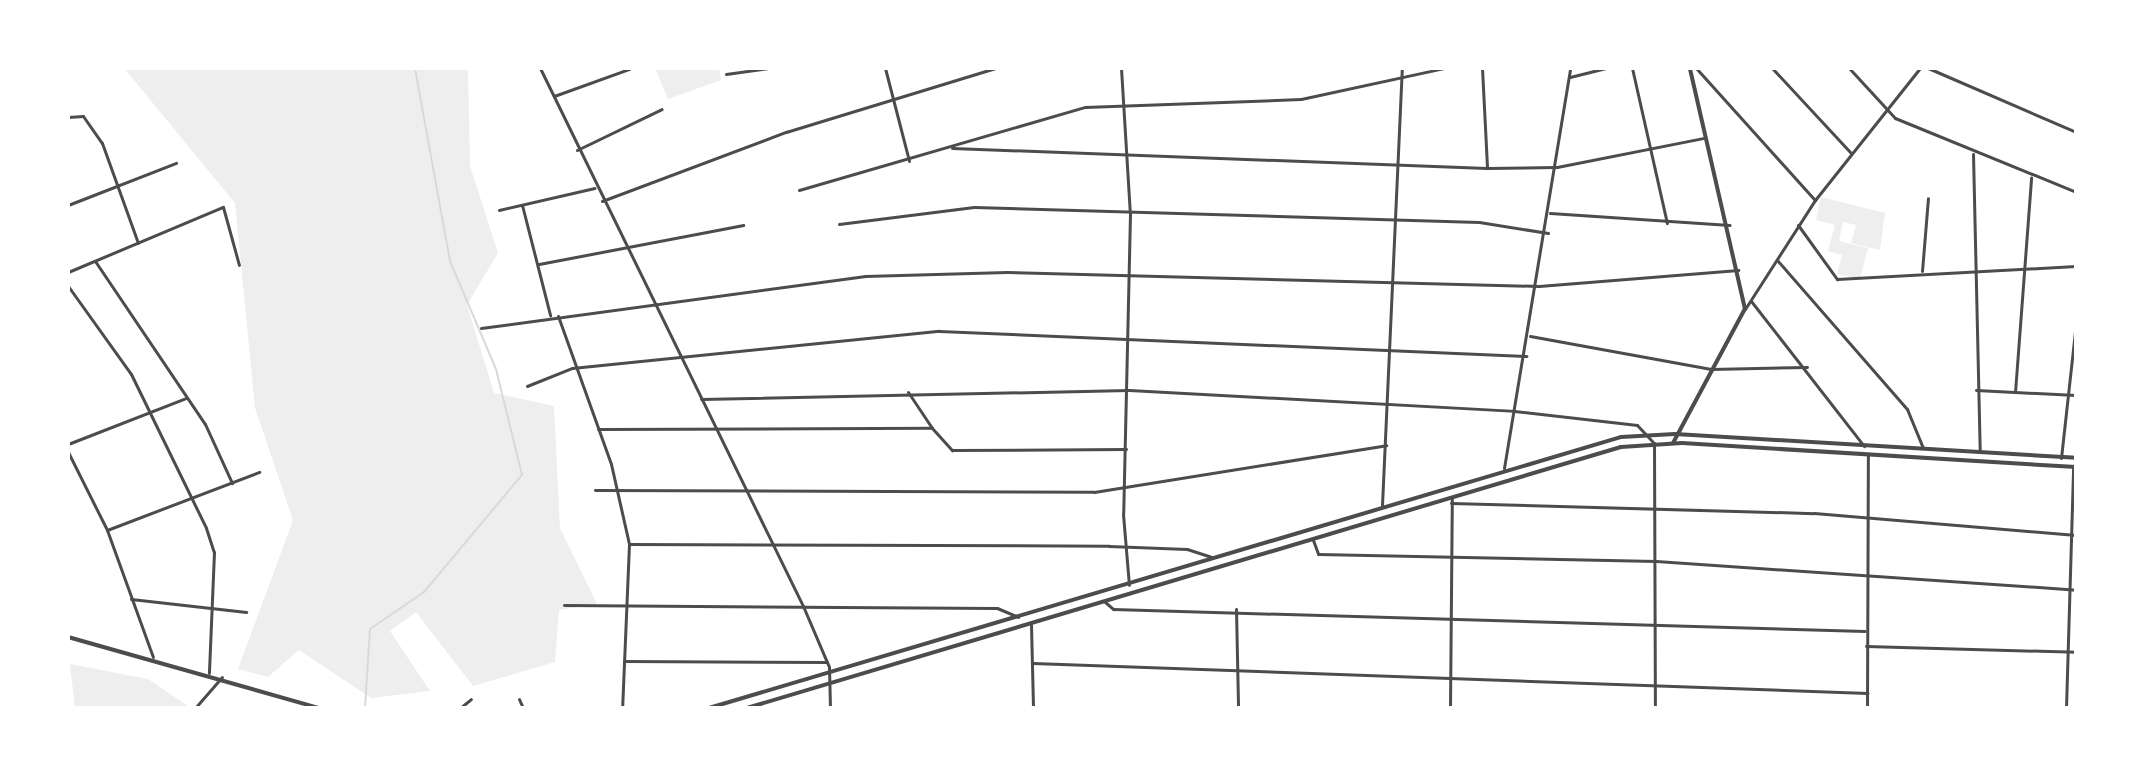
<!DOCTYPE html>
<style>
body{margin:0}
#map{position:relative;width:2144px;height:776px;overflow:hidden;background:#fff;font-family:Raleway,sans-serif}
div>[style]{position:absolute}
[style*='--x']{left:calc(var(--x)*1px);top:calc(var(--y)*1px);width:calc(var(--w)*1px);rotate:calc(var(--a)*1deg)}
.green>*{inset:0;background:#eee}
.stream>*{height:2px;margin:-1px;padding:0 1px;transform-origin:1px;border-radius:1px;background:#d9d9d9}
.minor>*{height:3px;margin:-1.5px;padding:0 1.5px;transform-origin:1.5px;border-radius:1.5px;background:#4c4c4c}
.tertiary>*{height:4px;margin:-2px;padding:0 2px;transform-origin:2px;border-radius:2px;background:#4c4c4c}
span{translate:-50% -50%;white-space:nowrap;text-align:center;line-height:1.15;-webkit-text-stroke:6px #fff;paint-order:stroke}
.frame{position:absolute;inset:0;border:70px solid #fff;pointer-events:none}
</style>
<div id="map">
<div class="green">
<i style="clip-path:polygon(124px 68px,468px 68px,470px 166px,498px 253px,467px 305px,494px 393px,554px 406px,560px 528px,597px 604px,559px 610px,555px 662px,473px 686px,416px 612px,390px 631px,430px 691px,371px 698px,299px 650px,268px 677px,238px 669px,293px 520px,255px 408px,235px 203px)"></i>
<i style="clip-path:polygon(655px 68px,719px 68px,721px 80px,668px 99px)"></i>
<i style="clip-path:polygon(1821px 197px,1885px 213px,1880px 250px,1851px 243px,1856px 225px,1843px 222px,1839px 241px,1868px 248px,1860px 279px,1837px 274px,1842px 255px,1828px 251px,1835px 225px,1816px 220px)"></i>
<i style="clip-path:polygon(70px 664px,148px 679px,191px 708px,75px 708px)"></i>
</div>
<div class="stream">
<i style="--x:365;--y:708;--w:79;--a:-86.4"></i>
<i style="--x:370;--y:629;--w:65;--a:-34.4"></i>
<i style="--x:424;--y:592;--w:153;--a:-50.1"></i>
<i style="--x:522;--y:475;--w:109;--a:-103.8"></i>
<i style="--x:496;--y:369;--w:117;--a:-113.1"></i>
<i style="--x:450;--y:261;--w:196;--a:-100.3"></i>
</div>
<div class="minor">
<i style="--x:540;--y:68;--w:599;--a:63.95"></i>
<i style="--x:803;--y:606;--w:66;--a:66.9"></i>
<i style="--x:829;--y:667;--w:41;--a:88.6"></i>
<i style="--x:885;--y:68;--w:96;--a:75.5"></i>
<i style="--x:1121;--y:68;--w:146;--a:86.5"></i>
<i style="--x:1130;--y:214;--w:300;--a:91.3"></i>
<i style="--x:1123;--y:514;--w:71;--a:85.2"></i>
<i style="--x:1482;--y:68;--w:100;--a:87.1"></i>
<i style="--x:1632;--y:68;--w:159;--a:77.3"></i>
<i style="--x:1696;--y:68;--w:178;--a:48"></i>
<i style="--x:1772;--y:68;--w:116;--a:47.1"></i>
<i style="--x:1849;--y:68;--w:68;--a:47.4"></i>
<i style="--x:1895;--y:118;--w:196;--a:22.2"></i>
<i style="--x:1928;--y:68;--w:161;--a:23.4"></i>
<i style="--x:2073;--y:68;--w:3;--a:18"></i>
<i style="--x:726;--y:74;--w:43;--a:-7.9"></i>
<i style="--x:1570;--y:77;--w:38;--a:-14"></i>
<i style="--x:554;--y:96;--w:80;--a:-19.8"></i>
<i style="--x:68;--y:117;--w:15;--a:-4"></i>
<i style="--x:83;--y:116;--w:33;--a:55"></i>
<i style="--x:102;--y:143;--w:106;--a:70.2"></i>
<i style="--x:952;--y:148;--w:535;--a:2.14"></i>
<i style="--x:1487;--y:168;--w:70;--a:-0.8"></i>
<i style="--x:1557;--y:167;--w:150;--a:-11.2"></i>
<i style="--x:577;--y:150;--w:94;--a:-25.8"></i>
<i style="--x:1973;--y:154;--w:298;--a:88.7"></i>
<i style="--x:799;--y:190;--w:298;--a:-16.2"></i>
<i style="--x:1085;--y:107;--w:216;--a:-2.1"></i>
<i style="--x:1301;--y:99;--w:146;--a:-12.2"></i>
<i style="--x:602;--y:201;--w:197;--a:-20.6"></i>
<i style="--x:786;--y:132;--w:219;--a:-17"></i>
<i style="--x:68;--y:205;--w:116;--a:-21.3"></i>
<i style="--x:522;--y:205;--w:114;--a:75.7"></i>
<i style="--x:499;--y:210;--w:98;--a:-13"></i>
<i style="--x:1550;--y:213;--w:180;--a:3.8"></i>
<i style="--x:839;--y:224;--w:136;--a:-7.2"></i>
<i style="--x:974;--y:207;--w:505;--a:1.7"></i>
<i style="--x:1479;--y:222;--w:70;--a:9.1"></i>
<i style="--x:1798;--y:225;--w:67;--a:54.2"></i>
<i style="--x:1837;--y:279;--w:239;--a:-3.1"></i>
<i style="--x:1777;--y:260;--w:198;--a:48.9"></i>
<i style="--x:1907;--y:409;--w:42;--a:67.7"></i>
<i style="--x:95;--y:261;--w:197;--a:56"></i>
<i style="--x:205;--y:424;--w:65;--a:65.4"></i>
<i style="--x:539;--y:264;--w:208;--a:-10.8"></i>
<i style="--x:1922;--y:271;--w:73;--a:-85.3"></i>
<i style="--x:68;--y:272;--w:168;--a:-22.8"></i>
<i style="--x:223;--y:207;--w:60;--a:74.6"></i>
<i style="--x:68;--y:286;--w:108;--a:54.4"></i>
<i style="--x:131;--y:374;--w:171;--a:64"></i>
<i style="--x:206;--y:528;--w:25;--a:72"></i>
<i style="--x:214;--y:552;--w:121;--a:92.4"></i>
<i style="--x:1751;--y:301;--w:184;--a:52.1"></i>
<i style="--x:1745;--y:309;--w:130;--a:-57.3"></i>
<i style="--x:1815;--y:200;--w:169;--a:-51.5"></i>
<i style="--x:558;--y:316;--w:157;--a:70.3"></i>
<i style="--x:611;--y:464;--w:82;--a:77.3"></i>
<i style="--x:629;--y:544;--w:164;--a:92.4"></i>
<i style="--x:481;--y:328;--w:388;--a:-7.7"></i>
<i style="--x:865;--y:276;--w:142;--a:-1.6"></i>
<i style="--x:1007;--y:272;--w:532;--a:1.51"></i>
<i style="--x:1539;--y:286;--w:200;--a:-4.6"></i>
<i style="--x:1530;--y:336;--w:184;--a:10.3"></i>
<i style="--x:1711;--y:369;--w:96;--a:-1.2"></i>
<i style="--x:527;--y:386;--w:48;--a:-21.8"></i>
<i style="--x:572;--y:368;--w:369;--a:-5.8"></i>
<i style="--x:939;--y:331;--w:588;--a:2.44"></i>
<i style="--x:1976;--y:390;--w:100;--a:2.9"></i>
<i style="--x:908;--y:392;--w:43;--a:56.3"></i>
<i style="--x:2015;--y:392;--w:215;--a:-85.7"></i>
<i style="--x:701;--y:399;--w:428;--a:-1.2"></i>
<i style="--x:1129;--y:390;--w:386;--a:3.1"></i>
<i style="--x:1514;--y:411;--w:124;--a:6.5"></i>
<i style="--x:1637;--y:425;--w:25;--a:47"></i>
<i style="--x:1654;--y:443;--w:265;--a:89.8"></i>
<i style="--x:598;--y:429;--w:334;--a:-0.2"></i>
<i style="--x:932;--y:428;--w:30;--a:48"></i>
<i style="--x:952;--y:450;--w:174;--a:-0.3"></i>
<i style="--x:68;--y:444;--w:127;--a:-21.3"></i>
<i style="--x:68;--y:452;--w:87;--a:63.4"></i>
<i style="--x:107;--y:530;--w:135;--a:70.1"></i>
<i style="--x:2061;--y:458;--w:136;--a:-83.7"></i>
<i style="--x:1504;--y:468;--w:405;--a:-80.6"></i>
<i style="--x:595;--y:490;--w:499;--a:0.2"></i>
<i style="--x:1094;--y:492;--w:296;--a:-9.1"></i>
<i style="--x:1451;--y:503;--w:363;--a:1.6"></i>
<i style="--x:1814;--y:513;--w:263;--a:4.8"></i>
<i style="--x:1382;--y:505;--w:437;--a:-87.4"></i>
<i style="--x:107;--y:530;--w:163;--a:-20.9"></i>
<i style="--x:1313;--y:540;--w:15;--a:70"></i>
<i style="--x:1318;--y:554;--w:338;--a:1.2"></i>
<i style="--x:1656;--y:561;--w:421;--a:3.9"></i>
<i style="--x:629;--y:544;--w:480;--a:0.2"></i>
<i style="--x:1109;--y:546;--w:78;--a:2.2"></i>
<i style="--x:1187;--y:549;--w:25;--a:18"></i>
<i style="--x:131;--y:599;--w:116;--a:6.4"></i>
<i style="--x:1105;--y:602;--w:11;--a:41"></i>
<i style="--x:1113;--y:609;--w:752;--a:1.68"></i>
<i style="--x:564;--y:605;--w:433;--a:0.4"></i>
<i style="--x:997;--y:608;--w:23;--a:23"></i>
<i style="--x:1236;--y:609;--w:99;--a:88.8"></i>
<i style="--x:1031;--y:625;--w:83;--a:88.6"></i>
<i style="--x:1866;--y:646;--w:210;--a:1.6"></i>
<i style="--x:624;--y:661;--w:203;--a:0.3"></i>
<i style="--x:1033;--y:663;--w:835;--a:2.06"></i>
<i style="--x:519;--y:699;--w:10;--a:66"></i>
<i style="--x:195;--y:708;--w:41;--a:-48.9"></i>
<i style="--x:460;--y:708;--w:14;--a:-39"></i>
<i style="--x:1450;--y:708;--w:211;--a:-89.5"></i>
<i style="--x:1867;--y:708;--w:254;--a:-89.8"></i>
<i style="--x:2066;--y:708;--w:241;--a:-88.3"></i>
</div>
<div class="tertiary">
<i style="--x:1673;--y:443;--w:152;--a:-61.8"></i>
<i style="--x:1745;--y:309;--w:247;--a:-102.9"></i>
<i style="--x:68;--y:637;--w:261;--a:15.8"></i>
<i style="--x:709;--y:708;--w:951;--a:-16.55"></i>
<i style="--x:1621;--y:437;--w:54;--a:-3.2"></i>
<i style="--x:1675;--y:434;--w:402;--a:3.4"></i>
<i style="--x:747;--y:708;--w:912;--a:-16.63"></i>
<i style="--x:1621;--y:447;--w:61;--a:-3.8"></i>
<i style="--x:1682;--y:443;--w:395;--a:3.5"></i>
</div>
<div class="frame"></div>
</div>
